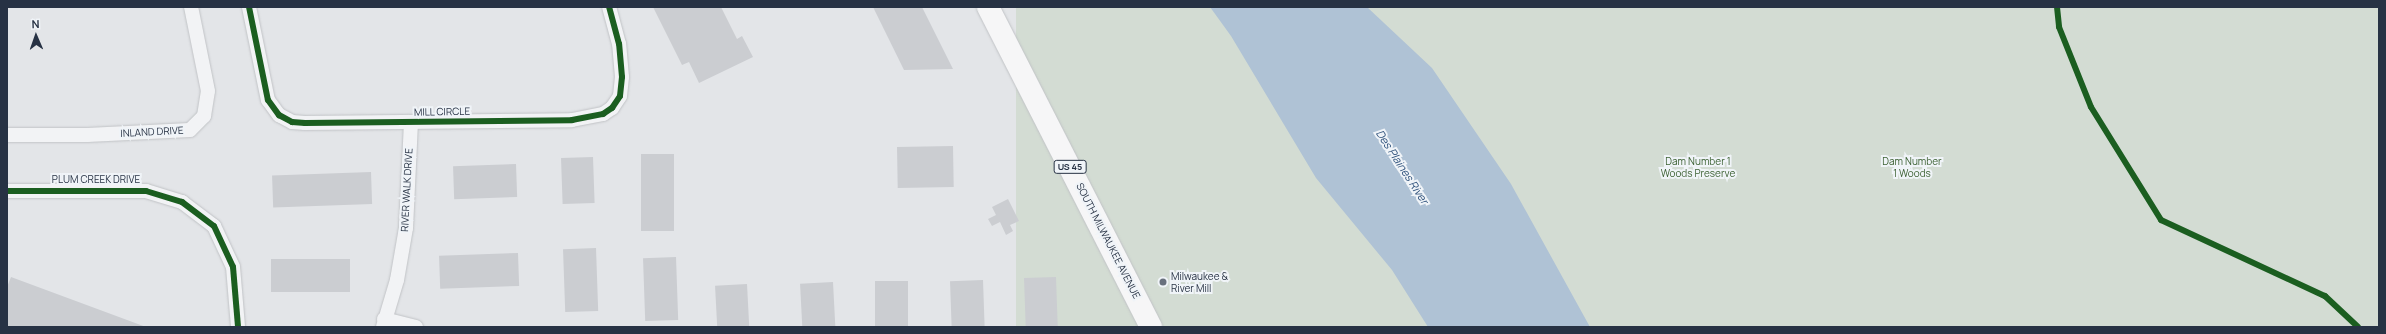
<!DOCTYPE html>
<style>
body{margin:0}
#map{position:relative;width:2386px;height:334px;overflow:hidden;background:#e3e5e8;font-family:Manrope,sans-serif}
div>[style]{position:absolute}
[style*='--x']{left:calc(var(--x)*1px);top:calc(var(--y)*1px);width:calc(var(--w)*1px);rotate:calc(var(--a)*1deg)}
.green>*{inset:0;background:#d3dcd3;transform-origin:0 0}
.water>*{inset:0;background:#afc2d5}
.building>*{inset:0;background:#cbcdd1;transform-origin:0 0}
.roads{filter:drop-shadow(0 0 1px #c1c3c6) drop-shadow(0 0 1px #c1c3c6)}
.street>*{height:14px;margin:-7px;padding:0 7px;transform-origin:7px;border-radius:7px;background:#f2f3f5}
.primary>*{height:22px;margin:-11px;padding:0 11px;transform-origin:11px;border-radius:11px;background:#f6f6f7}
.cycleway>*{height:6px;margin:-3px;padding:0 3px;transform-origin:3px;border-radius:3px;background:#1b5e20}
.dots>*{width:11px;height:11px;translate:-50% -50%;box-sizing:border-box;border:2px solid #f0f4f8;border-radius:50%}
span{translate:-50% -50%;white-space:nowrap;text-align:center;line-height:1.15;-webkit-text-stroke:4px #f0f4f8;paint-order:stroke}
.shield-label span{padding:1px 3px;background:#f0f4f8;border:1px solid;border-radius:3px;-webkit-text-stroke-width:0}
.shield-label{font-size:9px;color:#273244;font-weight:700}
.street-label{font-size:10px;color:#273244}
.park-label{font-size:10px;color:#3c6133}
.poi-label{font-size:10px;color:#273244}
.left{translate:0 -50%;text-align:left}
.water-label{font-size:11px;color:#2e517b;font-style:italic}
.frame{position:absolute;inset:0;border:8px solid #273244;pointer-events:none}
.north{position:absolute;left:16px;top:16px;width:40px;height:40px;-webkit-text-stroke:3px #f0f4f8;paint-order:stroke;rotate:358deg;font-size:11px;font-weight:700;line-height:16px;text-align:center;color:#273244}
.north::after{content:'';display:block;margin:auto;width:14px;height:18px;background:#273244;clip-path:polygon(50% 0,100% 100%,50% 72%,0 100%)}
</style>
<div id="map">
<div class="green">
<i style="left:1016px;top:7px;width:1363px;height:358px"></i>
</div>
<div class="water">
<i style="clip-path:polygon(1210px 7px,1367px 7px,1432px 68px,1511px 184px,1590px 327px,1428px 327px,1392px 270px,1316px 178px,1231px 36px)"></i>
</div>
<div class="building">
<i style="clip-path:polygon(653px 7px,721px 7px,737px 39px,742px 36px,753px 57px,699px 83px,689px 62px,682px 65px)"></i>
<i style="clip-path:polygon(873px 7px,922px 7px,953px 69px,904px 70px)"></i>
<i style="left:953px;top:146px;width:41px;height:56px;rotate:89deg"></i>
<i style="left:641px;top:154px;width:33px;height:77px"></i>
<i style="left:593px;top:157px;width:46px;height:32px;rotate:88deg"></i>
<i style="left:516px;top:164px;width:33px;height:63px;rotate:88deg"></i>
<i style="left:371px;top:172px;width:32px;height:99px;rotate:88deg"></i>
<i style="clip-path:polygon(1008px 199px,1019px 221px,1010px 225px,1013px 231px,1006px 235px,1000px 222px,992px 226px,988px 219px,996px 215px,992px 207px)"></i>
<i style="left:596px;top:248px;width:63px;height:33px;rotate:88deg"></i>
<i style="left:518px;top:253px;width:33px;height:79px;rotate:88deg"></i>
<i style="left:676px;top:257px;width:63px;height:33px;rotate:88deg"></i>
<i style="left:350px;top:259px;width:33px;height:79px;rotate:90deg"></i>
<i style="clip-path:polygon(11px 277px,146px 327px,7px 327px,7px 287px)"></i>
<i style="left:1056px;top:277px;width:50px;height:32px;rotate:88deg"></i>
<i style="left:983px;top:280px;width:47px;height:33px;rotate:88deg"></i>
<i style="left:875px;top:281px;width:33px;height:46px"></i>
<i style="left:833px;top:282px;width:45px;height:33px;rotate:87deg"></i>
<i style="left:747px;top:284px;width:43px;height:32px;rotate:87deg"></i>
</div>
<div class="roads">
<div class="street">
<i style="--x:249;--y:7;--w:95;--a:78.5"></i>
<i style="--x:268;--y:100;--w:19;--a:54"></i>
<i style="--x:279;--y:115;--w:15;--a:28"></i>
<i style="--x:292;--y:122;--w:13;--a:4"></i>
<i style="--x:305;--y:123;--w:267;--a:-0.6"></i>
<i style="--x:572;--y:120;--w:32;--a:-11"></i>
<i style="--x:603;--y:114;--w:11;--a:-34"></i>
<i style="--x:612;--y:108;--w:14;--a:-56"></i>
<i style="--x:620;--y:96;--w:19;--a:-84"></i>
<i style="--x:622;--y:77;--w:33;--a:-95"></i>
<i style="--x:619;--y:44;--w:38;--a:-105"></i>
<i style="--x:7;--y:135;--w:80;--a:0"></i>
<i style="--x:87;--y:135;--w:103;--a:-2.8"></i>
<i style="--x:190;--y:130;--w:20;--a:-45"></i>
<i style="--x:204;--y:116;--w:25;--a:-81"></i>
<i style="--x:208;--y:91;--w:86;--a:-101.4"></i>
<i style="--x:7;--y:191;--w:139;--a:0"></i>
<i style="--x:146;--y:191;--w:38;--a:17"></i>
<i style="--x:182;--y:202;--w:40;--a:37"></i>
<i style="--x:214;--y:226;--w:45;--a:65.1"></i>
<i style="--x:233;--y:267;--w:60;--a:85.2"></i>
<i style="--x:384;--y:319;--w:33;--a:14"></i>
<i style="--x:383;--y:327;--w:49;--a:-73.4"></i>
<i style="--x:397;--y:280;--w:53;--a:-80.2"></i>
<i style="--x:406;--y:228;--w:105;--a:-87.3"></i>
</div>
<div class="primary">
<i style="--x:988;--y:7;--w:359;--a:63"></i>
</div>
</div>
<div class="cycleway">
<i style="--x:249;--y:7;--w:95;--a:78.5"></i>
<i style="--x:268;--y:100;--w:19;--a:54"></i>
<i style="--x:279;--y:115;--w:15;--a:28"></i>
<i style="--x:292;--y:122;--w:13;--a:4"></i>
<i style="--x:305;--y:123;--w:267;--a:-0.6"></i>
<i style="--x:572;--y:120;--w:32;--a:-11"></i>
<i style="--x:603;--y:114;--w:11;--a:-34"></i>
<i style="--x:612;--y:108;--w:14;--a:-56"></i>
<i style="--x:620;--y:96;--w:19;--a:-84"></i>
<i style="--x:622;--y:77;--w:33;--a:-95"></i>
<i style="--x:619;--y:44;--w:38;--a:-105"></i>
<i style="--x:2057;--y:7;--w:20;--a:84"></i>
<i style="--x:2059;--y:27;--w:86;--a:68.2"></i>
<i style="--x:2091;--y:107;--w:133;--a:58.2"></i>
<i style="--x:2161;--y:220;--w:181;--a:24.9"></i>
<i style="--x:2325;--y:296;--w:45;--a:43.2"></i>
<i style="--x:7;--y:191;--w:139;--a:0"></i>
<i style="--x:146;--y:191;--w:38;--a:17"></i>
<i style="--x:182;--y:202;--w:40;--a:37"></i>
<i style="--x:214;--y:226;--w:45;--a:65.1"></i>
<i style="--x:233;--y:267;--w:60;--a:85.2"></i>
</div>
<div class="dots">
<i style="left:1163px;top:282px;background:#69717d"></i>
</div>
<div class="shield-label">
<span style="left:1070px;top:167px">US 45</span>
</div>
<div class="street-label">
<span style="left:442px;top:112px;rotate:-1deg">MILL CIRCLE</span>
<span style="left:152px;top:132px;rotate:-3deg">INLAND DRIVE</span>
<span style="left:96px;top:180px">PLUM CREEK DRIVE</span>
<span style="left:407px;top:190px;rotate:-87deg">RIVER WALK DRIVE</span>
<span style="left:1108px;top:241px;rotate:63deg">SOUTH MILWAUKEE AVENUE</span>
</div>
<div class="park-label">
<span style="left:1698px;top:167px">Dam Number 1<br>Woods Preserve</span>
<span style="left:1912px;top:167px">Dam Number<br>1 Woods</span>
</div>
<div class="poi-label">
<span class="left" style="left:1171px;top:282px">Milwaukee &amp;<br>River Mill</span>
</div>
<div class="water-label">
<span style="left:1402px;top:167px;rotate:57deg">Des Plaines River</span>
</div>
<div class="frame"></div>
<div class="north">N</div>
</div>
